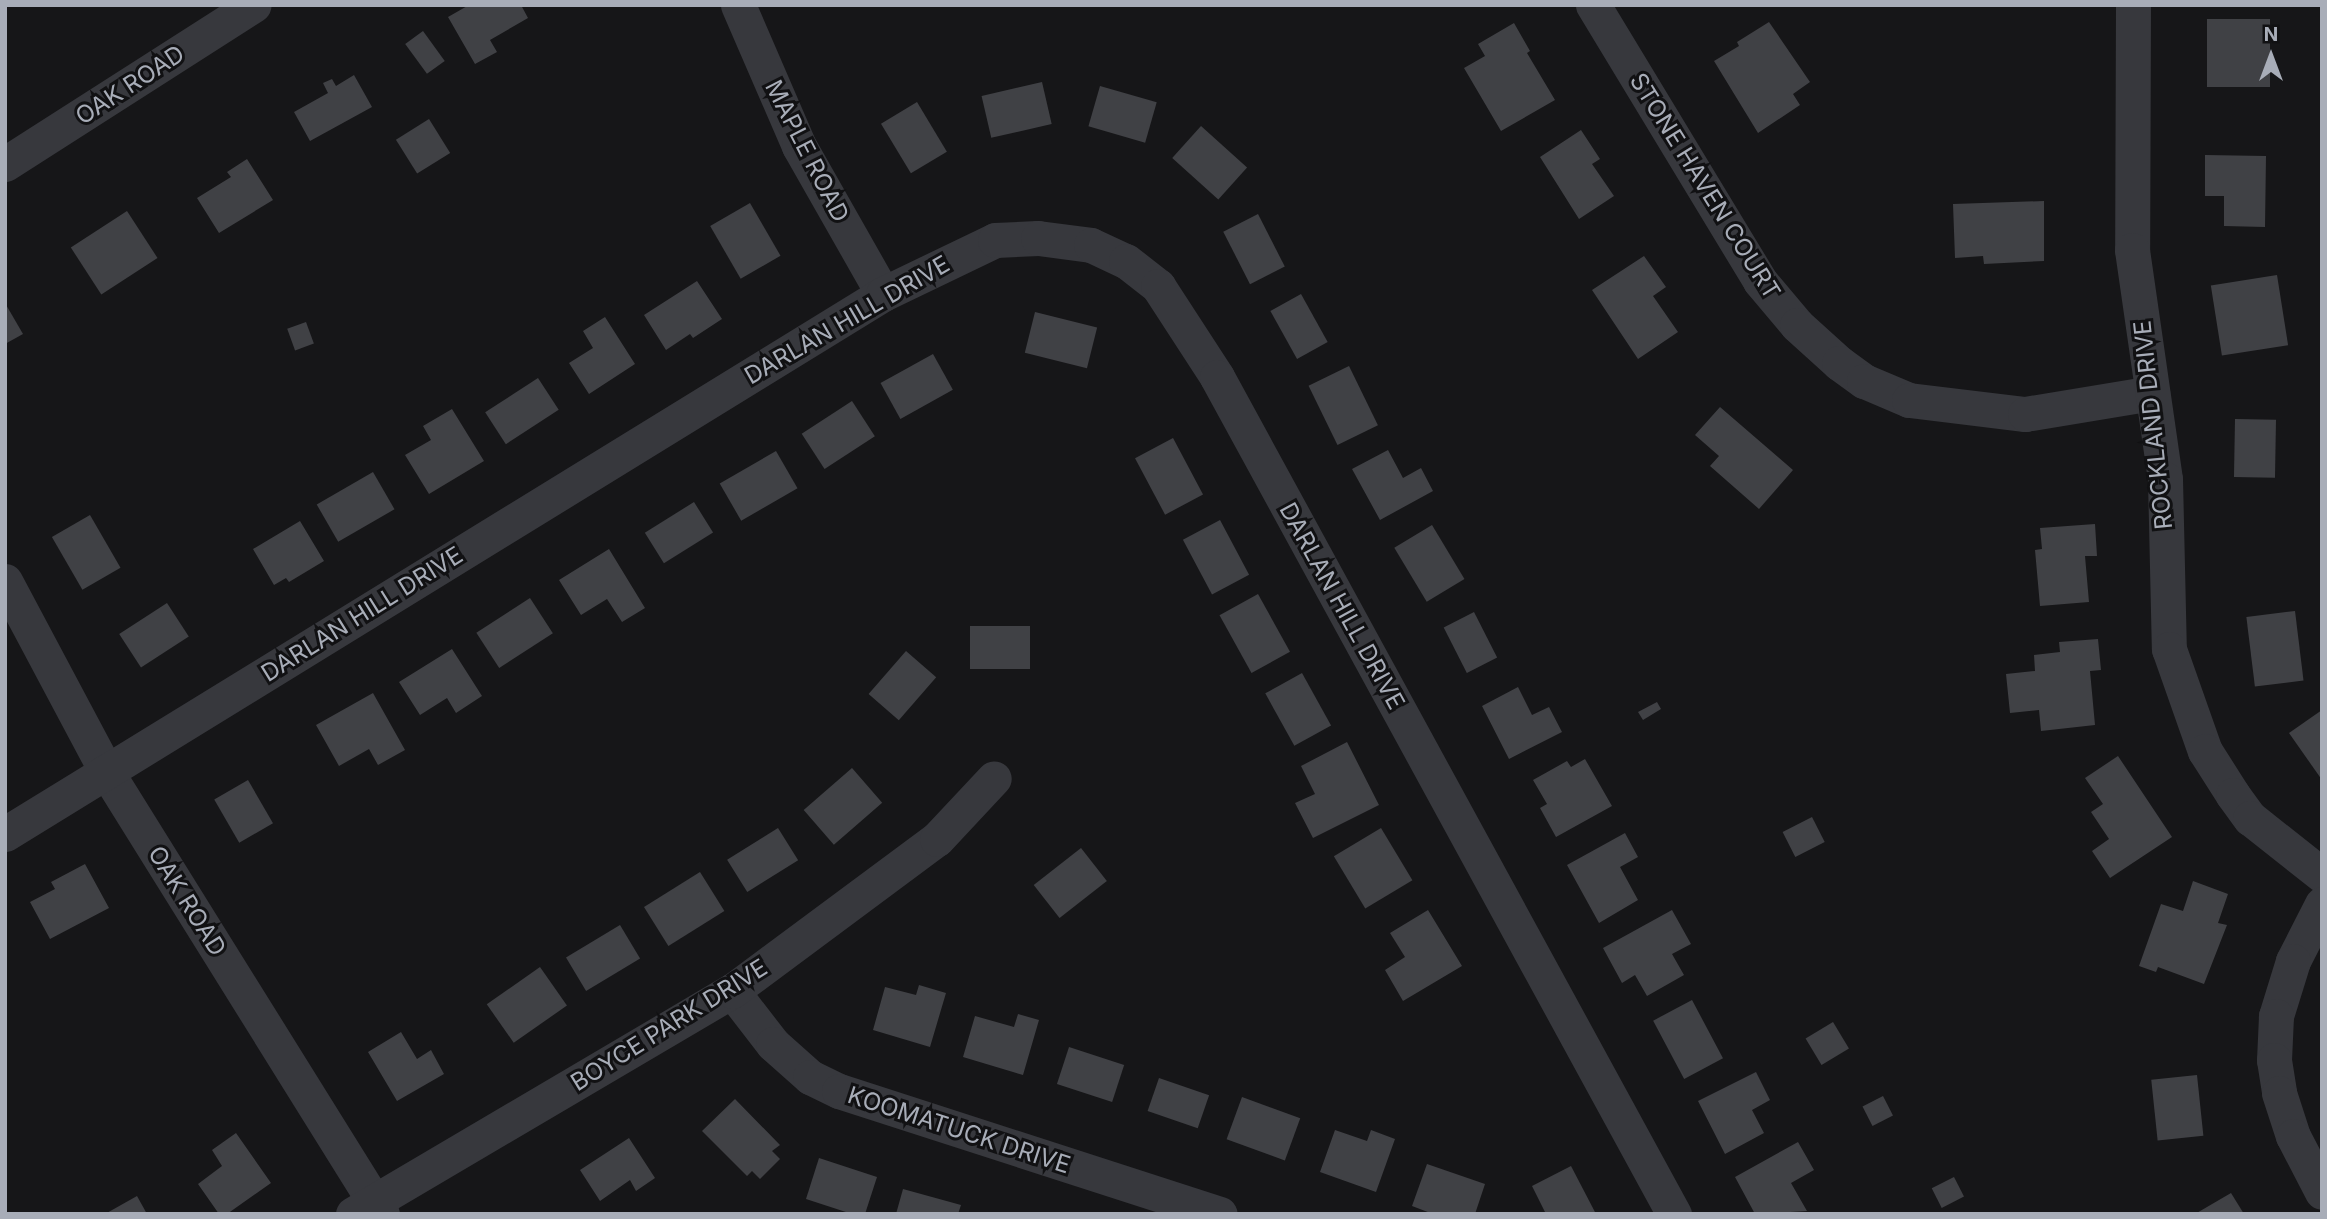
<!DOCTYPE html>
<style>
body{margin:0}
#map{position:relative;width:2327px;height:1219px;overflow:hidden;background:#161618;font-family:Inter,sans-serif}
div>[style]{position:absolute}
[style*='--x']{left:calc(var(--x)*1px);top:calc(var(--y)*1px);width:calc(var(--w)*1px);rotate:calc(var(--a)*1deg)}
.building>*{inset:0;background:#404145;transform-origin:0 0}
.minor>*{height:35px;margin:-17.5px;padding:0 17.5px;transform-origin:17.5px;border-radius:17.5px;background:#37383d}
span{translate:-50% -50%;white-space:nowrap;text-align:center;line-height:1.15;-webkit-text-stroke:6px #111113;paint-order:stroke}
.street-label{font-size:24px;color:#a8adb8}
.frame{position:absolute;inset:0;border:7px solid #a8adb8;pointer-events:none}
.north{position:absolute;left:2236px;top:21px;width:70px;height:70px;-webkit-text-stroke:5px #111113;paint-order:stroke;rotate:0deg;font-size:19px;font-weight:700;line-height:28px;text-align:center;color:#a8adb8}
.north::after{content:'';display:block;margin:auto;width:24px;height:32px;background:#a8adb8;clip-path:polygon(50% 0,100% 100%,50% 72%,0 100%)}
</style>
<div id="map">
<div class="building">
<i style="clip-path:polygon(469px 5px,521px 5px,528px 18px,490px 40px,497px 52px,475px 64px,448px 17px)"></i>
<i style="left:2207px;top:19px;width:63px;height:68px"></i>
<i style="clip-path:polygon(1769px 22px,1810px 82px,1793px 94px,1800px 105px,1758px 133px,1714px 61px,1739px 46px,1737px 42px)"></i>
<i style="clip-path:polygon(1514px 23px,1530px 51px,1527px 53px,1555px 100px,1501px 131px,1464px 68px,1485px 56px,1478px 44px)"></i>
<i style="left:423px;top:31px;width:37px;height:22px;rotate:54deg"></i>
<i style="clip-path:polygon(354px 75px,372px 107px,310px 141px,294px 112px,328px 93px,323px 83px,332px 79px,336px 86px)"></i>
<i style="left:1042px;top:82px;width:43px;height:62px;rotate:77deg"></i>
<i style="left:1100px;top:86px;width:59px;height:42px;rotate:16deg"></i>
<i style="left:917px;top:102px;width:58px;height:42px;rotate:59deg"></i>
<i style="left:429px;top:119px;width:40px;height:39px;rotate:58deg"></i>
<i style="left:1201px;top:126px;width:62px;height:43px;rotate:42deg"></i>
<i style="clip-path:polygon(1581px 130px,1600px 159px,1592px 164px,1614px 196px,1579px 219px,1540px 157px)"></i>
<i style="clip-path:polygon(2205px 155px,2266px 156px,2265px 227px,2224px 226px,2224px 196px,2205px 196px)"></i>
<i style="clip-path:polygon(247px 159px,273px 200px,219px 233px,197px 198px,231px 177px,227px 172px)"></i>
<i style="clip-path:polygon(2044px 201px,2044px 261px,1984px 264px,1983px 256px,1955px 258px,1953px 204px)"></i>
<i style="left:750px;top:203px;width:61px;height:46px;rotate:60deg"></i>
<i style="left:127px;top:211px;width:56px;height:67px;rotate:57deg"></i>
<i style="left:1258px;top:214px;width:59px;height:39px;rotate:63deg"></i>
<i style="clip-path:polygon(1644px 256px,1666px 287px,1653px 296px,1678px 332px,1638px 359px,1592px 290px)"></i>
<i style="left:2277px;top:275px;width:71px;height:67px;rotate:81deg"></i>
<i style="clip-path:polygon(697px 281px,722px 319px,693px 338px,690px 334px,666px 350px,644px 315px)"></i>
<i style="left:1301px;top:294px;width:55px;height:35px;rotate:61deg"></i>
<i style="clip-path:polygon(5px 303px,23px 334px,5px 344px)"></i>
<i style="left:1035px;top:312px;width:64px;height:42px;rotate:14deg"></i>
<i style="clip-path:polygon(605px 317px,635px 364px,589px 394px,569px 363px,593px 348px,583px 331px)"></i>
<i style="left:306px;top:322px;width:23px;height:20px;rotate:70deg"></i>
<i style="left:933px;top:354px;width:41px;height:60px;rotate:61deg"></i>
<i style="left:1349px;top:366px;width:66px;height:45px;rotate:64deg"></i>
<i style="left:538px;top:378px;width:38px;height:63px;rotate:57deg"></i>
<i style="left:852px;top:401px;width:42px;height:60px;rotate:57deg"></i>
<i style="clip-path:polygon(1720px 407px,1793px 470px,1759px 509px,1710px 466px,1719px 456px,1695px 435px)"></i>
<i style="clip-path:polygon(452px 409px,484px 461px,429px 494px,405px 455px,431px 440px,423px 426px)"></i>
<i style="left:2235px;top:419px;width:41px;height:58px;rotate:1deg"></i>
<i style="left:1173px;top:438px;width:64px;height:43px;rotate:62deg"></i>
<i style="clip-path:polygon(1388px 450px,1403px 478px,1421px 468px,1433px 491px,1380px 520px,1352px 469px)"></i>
<i style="left:776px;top:451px;width:43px;height:65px;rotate:60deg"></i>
<i style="left:373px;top:472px;width:43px;height:65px;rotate:60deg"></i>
<i style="left:694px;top:502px;width:36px;height:58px;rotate:58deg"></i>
<i style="left:90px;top:515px;width:61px;height:44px;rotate:60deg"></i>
<i style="left:1220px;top:520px;width:62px;height:42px;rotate:62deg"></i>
<i style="clip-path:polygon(300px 521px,324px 561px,289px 582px,286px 578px,274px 585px,253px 549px)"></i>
<i style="clip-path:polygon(2095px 524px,2097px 556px,2085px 556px,2089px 602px,2040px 606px,2035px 550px,2042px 549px,2040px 528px)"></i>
<i style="left:1432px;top:525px;width:63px;height:44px;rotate:59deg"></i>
<i style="clip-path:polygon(609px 549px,645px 608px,622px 622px,607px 599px,581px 615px,559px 580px)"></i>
<i style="left:1258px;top:594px;width:66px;height:44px;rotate:61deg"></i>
<i style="left:530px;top:598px;width:42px;height:64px;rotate:57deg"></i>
<i style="left:167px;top:603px;width:40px;height:57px;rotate:57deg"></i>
<i style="left:2295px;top:611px;width:70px;height:49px;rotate:83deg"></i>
<i style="left:1474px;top:612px;width:51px;height:34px;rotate:63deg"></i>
<i style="left:970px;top:626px;width:60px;height:43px"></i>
<i style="clip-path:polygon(2098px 639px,2101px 670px,2090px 671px,2095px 725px,2041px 731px,2039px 710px,2010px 713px,2006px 674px,2035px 671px,2034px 655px,2060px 652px,2059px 642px)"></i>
<i style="clip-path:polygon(452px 649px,482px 696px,456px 713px,447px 698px,420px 715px,399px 682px)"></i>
<i style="left:906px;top:651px;width:40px;height:57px;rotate:41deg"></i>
<i style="left:1302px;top:673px;width:60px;height:42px;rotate:61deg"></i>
<i style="clip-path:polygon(1518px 687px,1532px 715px,1549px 707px,1562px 732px,1509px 759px,1482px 706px)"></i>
<i style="clip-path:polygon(373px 693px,405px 750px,378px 765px,369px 749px,339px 766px,316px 725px)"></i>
<i style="clip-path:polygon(1657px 702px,1661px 709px,1643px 720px,1638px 712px)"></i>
<i style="clip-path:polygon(2322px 710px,2322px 780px,2289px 733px)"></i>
<i style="clip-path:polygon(1347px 742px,1379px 805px,1313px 838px,1295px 803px,1315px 794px,1301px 766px)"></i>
<i style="clip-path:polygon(2118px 756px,2172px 837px,2110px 878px,2092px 851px,2109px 839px,2091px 812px,2103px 804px,2085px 778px)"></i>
<i style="clip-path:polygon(1585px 759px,1612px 806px,1556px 837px,1540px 808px,1547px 804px,1533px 780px,1567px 761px,1571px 767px)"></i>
<i style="left:852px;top:768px;width:46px;height:64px;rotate:49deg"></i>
<i style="left:248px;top:780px;width:50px;height:39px;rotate:60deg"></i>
<i style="left:1812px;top:817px;width:28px;height:33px;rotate:63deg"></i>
<i style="left:778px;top:828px;width:38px;height:60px;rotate:58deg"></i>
<i style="left:1381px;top:828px;width:61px;height:55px;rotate:59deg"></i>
<i style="clip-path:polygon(1625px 833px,1638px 857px,1620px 867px,1638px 900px,1599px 923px,1567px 865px)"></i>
<i style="left:1081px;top:848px;width:42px;height:60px;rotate:52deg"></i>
<i style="clip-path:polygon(85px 864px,109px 908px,50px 939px,30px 902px,55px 889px,51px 882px)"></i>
<i style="left:700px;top:872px;width:46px;height:66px;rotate:58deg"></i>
<i style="clip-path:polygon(2193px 881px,2228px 894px,2218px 923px,2227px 925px,2204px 984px,2158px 967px,2156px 972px,2139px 966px,2161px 904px,2183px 911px)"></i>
<i style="clip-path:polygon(1428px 910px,1462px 966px,1403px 1001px,1385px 970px,1405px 957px,1390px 933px)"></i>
<i style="clip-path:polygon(1672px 910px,1691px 944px,1672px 954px,1684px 975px,1647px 996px,1635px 975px,1622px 983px,1603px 948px)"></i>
<i style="left:620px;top:925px;width:39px;height:63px;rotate:59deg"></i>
<i style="left:540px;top:967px;width:47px;height:65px;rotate:55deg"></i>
<i style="clip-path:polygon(919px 985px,946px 993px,930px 1047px,873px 1030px,885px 987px,916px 995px)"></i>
<i style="left:1692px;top:1000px;width:66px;height:44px;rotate:62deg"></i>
<i style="clip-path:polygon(1018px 1014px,1039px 1020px,1023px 1075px,963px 1057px,975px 1016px,1014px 1027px)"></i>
<i style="left:1833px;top:1022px;width:31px;height:32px;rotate:59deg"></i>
<i style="clip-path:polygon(401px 1032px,417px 1059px,431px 1050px,444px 1074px,397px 1101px,368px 1052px)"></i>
<i style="left:1069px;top:1047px;width:58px;height:39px;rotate:18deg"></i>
<i style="clip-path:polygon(1756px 1072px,1770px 1100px,1752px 1110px,1764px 1133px,1725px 1154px,1698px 1101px)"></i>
<i style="left:2197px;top:1075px;width:61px;height:46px;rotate:84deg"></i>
<i style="left:1159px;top:1078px;width:53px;height:35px;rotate:19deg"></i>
<i style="left:1883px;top:1096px;width:22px;height:23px;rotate:63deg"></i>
<i style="left:1242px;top:1097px;width:62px;height:45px;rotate:20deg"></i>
<i style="clip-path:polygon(735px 1099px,780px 1145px,772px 1151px,780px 1159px,760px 1179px,752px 1171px,747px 1176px,702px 1131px)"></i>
<i style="clip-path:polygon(1335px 1130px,1367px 1141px,1371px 1130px,1395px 1139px,1376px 1192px,1320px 1172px)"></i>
<i style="clip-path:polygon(236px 1133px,271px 1183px,227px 1214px,219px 1214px,198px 1184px,222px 1166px,212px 1150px)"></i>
<i style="clip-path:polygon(629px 1138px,655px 1178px,636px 1191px,630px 1180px,600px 1201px,580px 1170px)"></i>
<i style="clip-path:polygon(1798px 1142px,1814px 1170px,1791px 1183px,1807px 1211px,1755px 1214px,1735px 1177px)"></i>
<i style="clip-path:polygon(819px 1158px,877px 1177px,865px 1214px,852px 1214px,806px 1199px)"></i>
<i style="clip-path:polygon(1427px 1164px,1485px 1184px,1475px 1214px,1433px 1214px,1412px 1206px)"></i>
<i style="clip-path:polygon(1571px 1166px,1596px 1214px,1546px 1214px,1532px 1186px)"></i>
<i style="left:1954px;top:1177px;width:22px;height:25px;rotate:63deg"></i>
<i style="clip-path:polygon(903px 1189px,961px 1205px,958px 1214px,896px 1214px)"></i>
<i style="clip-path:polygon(2231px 1193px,2244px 1214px,2195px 1214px)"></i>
<i style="clip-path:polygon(137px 1196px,147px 1214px,105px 1214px)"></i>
</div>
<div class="minor">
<i style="--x:738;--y:5;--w:154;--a:66.6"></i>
<i style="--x:799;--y:146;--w:170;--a:60.4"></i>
<i style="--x:1593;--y:5;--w:323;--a:58.8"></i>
<i style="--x:1760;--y:281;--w:57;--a:49.9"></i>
<i style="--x:1797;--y:325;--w:57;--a:42.1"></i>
<i style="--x:1839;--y:363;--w:31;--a:36"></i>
<i style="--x:1864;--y:381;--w:49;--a:22.9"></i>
<i style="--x:1909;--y:400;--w:117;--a:6.9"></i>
<i style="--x:2025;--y:414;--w:129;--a:-9.4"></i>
<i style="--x:2133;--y:5;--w:245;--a:90.2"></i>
<i style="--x:2132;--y:250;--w:231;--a:81.8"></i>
<i style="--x:2165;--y:479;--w:170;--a:88.7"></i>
<i style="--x:2169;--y:649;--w:108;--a:70.6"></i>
<i style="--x:2205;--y:751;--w:52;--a:57.5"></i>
<i style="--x:2233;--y:795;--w:29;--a:54"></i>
<i style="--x:2250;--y:818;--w:92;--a:38.4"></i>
<i style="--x:5;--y:164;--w:295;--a:-32.6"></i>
<i style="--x:5;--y:581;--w:215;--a:62"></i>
<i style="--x:106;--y:771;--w:522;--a:58.08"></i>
<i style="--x:5;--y:834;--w:1031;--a:-31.59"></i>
<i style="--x:883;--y:294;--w:124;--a:-25.7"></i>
<i style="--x:995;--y:240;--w:43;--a:-2.7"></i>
<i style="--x:1038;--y:238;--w:53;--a:7.5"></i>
<i style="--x:1091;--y:245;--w:38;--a:25"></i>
<i style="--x:1126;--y:261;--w:41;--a:38"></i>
<i style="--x:1158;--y:286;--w:108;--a:57"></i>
<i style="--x:1217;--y:377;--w:954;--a:61.37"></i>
<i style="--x:2322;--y:904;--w:64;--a:117"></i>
<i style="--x:2293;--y:961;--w:58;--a:107.2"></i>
<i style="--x:2276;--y:1016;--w:44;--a:92.6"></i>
<i style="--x:2274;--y:1060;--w:33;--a:81"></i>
<i style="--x:2279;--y:1093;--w:45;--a:72"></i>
<i style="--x:2293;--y:1136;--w:63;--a:62.6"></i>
<i style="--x:732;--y:991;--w:67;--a:52.3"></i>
<i style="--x:773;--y:1044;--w:50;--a:41.7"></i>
<i style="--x:810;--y:1077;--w:32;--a:26"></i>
<i style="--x:839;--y:1091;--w:400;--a:17.9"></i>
<i style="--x:353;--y:1214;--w:440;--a:-30.5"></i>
<i style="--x:732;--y:991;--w:255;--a:-36.6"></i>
<i style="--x:937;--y:839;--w:83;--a:-46.9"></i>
</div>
<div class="street-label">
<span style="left:130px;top:85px;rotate:-33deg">OAK ROAD</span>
<span style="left:807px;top:151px;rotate:63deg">MAPLE ROAD</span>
<span style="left:1705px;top:186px;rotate:58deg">STONE HAVEN COURT</span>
<span style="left:847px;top:320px;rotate:-30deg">DARLAN HILL DRIVE</span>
<span style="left:2153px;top:425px;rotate:-96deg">ROCKLAND DRIVE</span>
<span style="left:1342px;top:606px;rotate:61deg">DARLAN HILL DRIVE</span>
<span style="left:362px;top:614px;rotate:-32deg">DARLAN HILL DRIVE</span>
<span style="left:187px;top:901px;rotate:58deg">OAK ROAD</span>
<span style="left:669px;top:1025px;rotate:-32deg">BOYCE PARK DRIVE</span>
<span style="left:959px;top:1130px;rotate:18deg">KOOMATUCK DRIVE</span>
</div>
<div class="frame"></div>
<div class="north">N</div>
</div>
